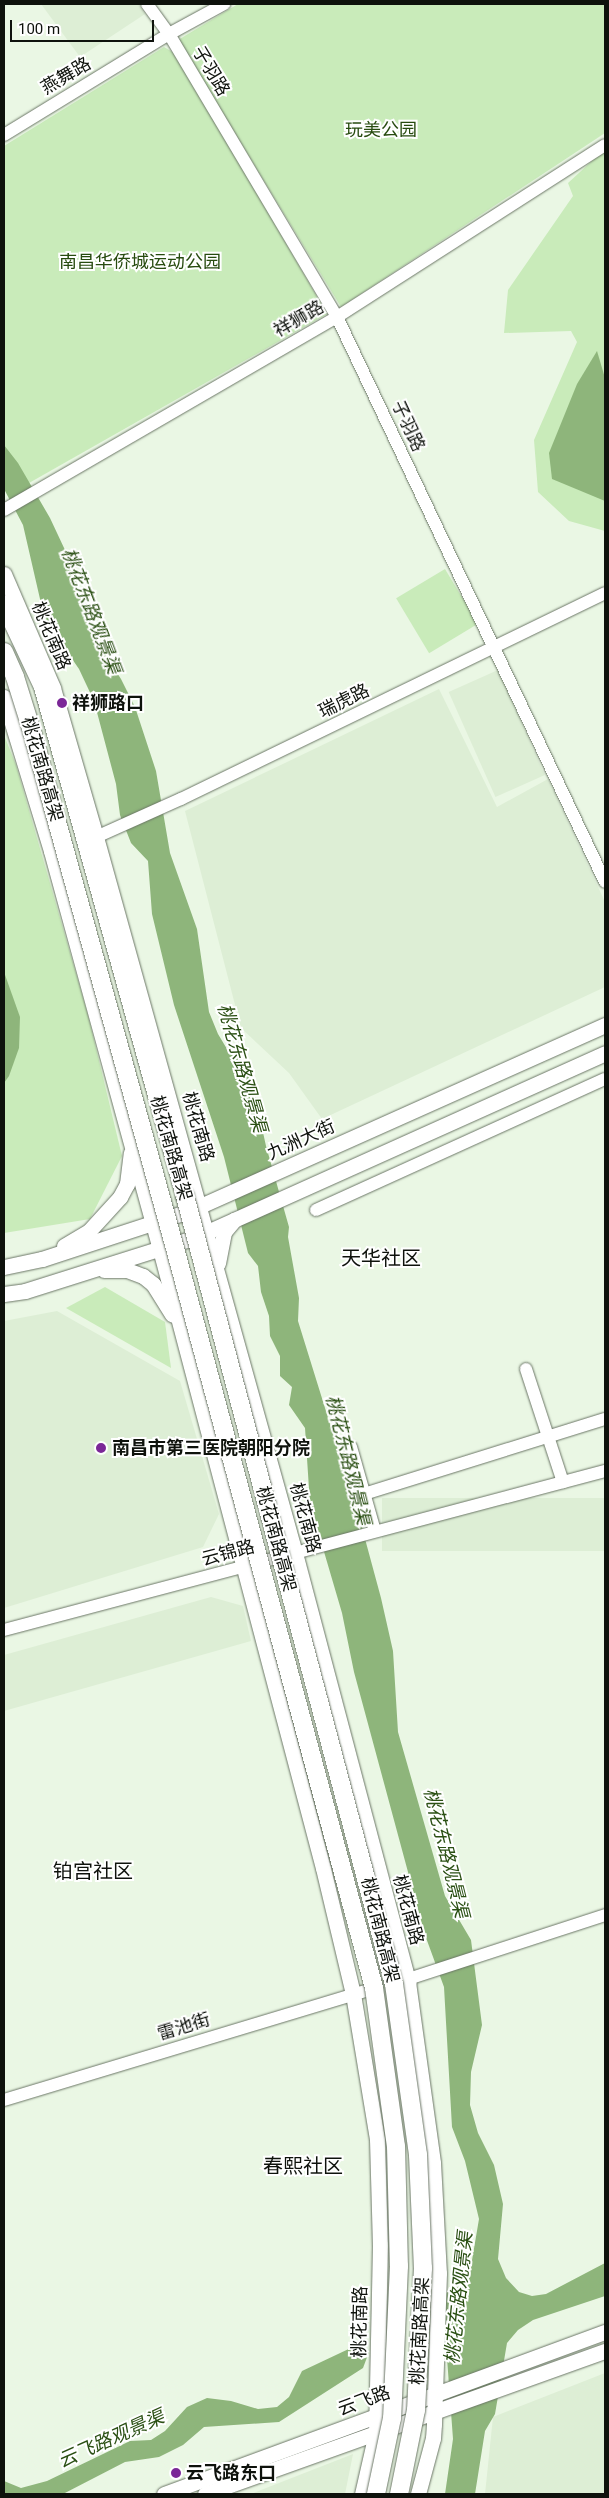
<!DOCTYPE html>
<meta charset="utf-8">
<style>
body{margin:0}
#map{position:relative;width:609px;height:2498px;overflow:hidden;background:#eaf7e4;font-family:Roboto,"Noto Sans SC",sans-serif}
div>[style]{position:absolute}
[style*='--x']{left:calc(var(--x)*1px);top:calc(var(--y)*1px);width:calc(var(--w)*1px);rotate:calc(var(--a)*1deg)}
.built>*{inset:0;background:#ddeed5;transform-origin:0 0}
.green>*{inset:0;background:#c9ebba;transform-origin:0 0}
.water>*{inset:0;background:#8eb57b}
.roads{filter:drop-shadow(0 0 1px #6b7666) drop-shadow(0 0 1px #6b7666)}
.minor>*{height:12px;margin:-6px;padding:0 6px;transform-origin:6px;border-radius:6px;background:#fff}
.major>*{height:15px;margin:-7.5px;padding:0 7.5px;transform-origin:7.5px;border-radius:7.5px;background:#fff}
.highway>*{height:18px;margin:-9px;padding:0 9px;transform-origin:9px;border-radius:9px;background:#fff}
.bridges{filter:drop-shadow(0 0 1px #6b7666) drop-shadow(0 0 1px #6b7666)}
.highway-bridge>*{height:18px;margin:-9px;padding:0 9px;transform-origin:9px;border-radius:9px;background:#fff}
.dots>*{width:14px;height:14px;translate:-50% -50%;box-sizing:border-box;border:2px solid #fff;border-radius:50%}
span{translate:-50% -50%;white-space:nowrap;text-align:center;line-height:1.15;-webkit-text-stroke:4px #fff;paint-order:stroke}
.street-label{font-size:18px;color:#0e120c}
.park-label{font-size:18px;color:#274b0f}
.poi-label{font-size:18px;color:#0e120c;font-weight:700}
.left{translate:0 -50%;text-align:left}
.water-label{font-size:19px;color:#2b5014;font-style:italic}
.quarter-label{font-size:20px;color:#0e120c}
.frame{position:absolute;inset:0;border:5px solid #0e120c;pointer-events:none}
.scale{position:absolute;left:10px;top:20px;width:144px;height:22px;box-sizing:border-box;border:2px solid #0e120c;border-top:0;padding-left:6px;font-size:15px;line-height:18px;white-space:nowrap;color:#0e120c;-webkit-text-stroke:4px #fff;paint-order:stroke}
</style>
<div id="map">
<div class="built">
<i style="clip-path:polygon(41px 4px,138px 4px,145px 14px,80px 57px)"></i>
<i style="left:498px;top:670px;width:115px;height:54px;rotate:66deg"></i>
<i style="clip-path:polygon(439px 689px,497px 807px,548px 779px,605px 902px,605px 987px,322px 1119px,289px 1073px,241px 1028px,185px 811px)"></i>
<i style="clip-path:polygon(57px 1311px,180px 1381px,219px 1514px,203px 1547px,4px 1608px,4px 1321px)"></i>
<i style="left:605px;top:1498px;width:53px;height:223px;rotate:90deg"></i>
<i style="clip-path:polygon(211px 1597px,243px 1606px,251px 1641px,4px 1711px,4px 1655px)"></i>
<i style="clip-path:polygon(605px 2373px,605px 2494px,485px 2494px,493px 2417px)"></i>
<i style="clip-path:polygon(353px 2454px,345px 2494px,251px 2494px)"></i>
</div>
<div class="green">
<i style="clip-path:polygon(238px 4px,605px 4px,605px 133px,341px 307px,178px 40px)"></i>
<i style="clip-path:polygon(164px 47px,176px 54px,327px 314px,22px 487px,4px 462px,4px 146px)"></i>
<i style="clip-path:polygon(605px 149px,605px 531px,569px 521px,538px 492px,534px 440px,577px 342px,571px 331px,504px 333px,508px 290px,573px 196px,568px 183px)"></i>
<i style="left:445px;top:569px;width:64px;height:57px;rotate:59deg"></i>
<i style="clip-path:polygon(4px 735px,16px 765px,88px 1015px,122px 1156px,90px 1219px,4px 1233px)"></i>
<i style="clip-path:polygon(105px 1287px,165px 1322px,171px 1368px,66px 1308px)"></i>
</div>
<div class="water">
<i style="clip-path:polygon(597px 351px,605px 378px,605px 501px,552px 479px,549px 453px,577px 384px)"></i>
<i style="clip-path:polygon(4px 445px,18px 463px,50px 518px,72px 565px,89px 630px,121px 679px,135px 707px,156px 771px,170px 853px,197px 929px,209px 1012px,218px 1034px,227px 1049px,240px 1057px,253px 1087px,266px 1146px,289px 1227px,288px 1237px,299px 1298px,298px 1321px,361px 1524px,381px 1598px,393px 1651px,398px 1732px,445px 1896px,471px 1940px,482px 2025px,471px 2072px,470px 2105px,478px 2133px,494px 2165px,503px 2204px,498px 2259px,506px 2278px,519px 2292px,532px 2296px,546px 2294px,605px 2263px,605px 2296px,533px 2320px,518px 2330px,507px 2343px,495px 2414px,485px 2431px,475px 2494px,445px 2494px,453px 2439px,447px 2358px,443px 2342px,446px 2293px,464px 2284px,469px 2278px,479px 2219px,465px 2161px,452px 2127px,444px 1987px,425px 1935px,354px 1672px,342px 1613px,310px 1504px,305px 1428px,289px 1405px,292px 1387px,280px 1376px,280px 1356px,270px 1336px,269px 1316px,261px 1292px,258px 1266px,248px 1253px,224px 1157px,174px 1005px,152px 914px,148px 861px,131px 843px,120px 815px,116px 784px,94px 701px,79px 669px,48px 624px,40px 599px,23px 525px,4px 489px)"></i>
<i style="clip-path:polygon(4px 972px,20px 1017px,19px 1048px,9px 1076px,4px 1083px)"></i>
<i style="clip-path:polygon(355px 2346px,369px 2352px,363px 2368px,279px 2422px,204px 2427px,183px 2445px,159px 2457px,125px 2462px,63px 2494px,4px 2494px,4px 2481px,21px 2488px,47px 2481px,130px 2441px,151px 2440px,165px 2431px,187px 2407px,207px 2398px,231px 2401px,258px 2409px,277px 2407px,289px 2397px,302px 2371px)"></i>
</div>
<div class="roads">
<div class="minor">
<i style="--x:147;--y:4;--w:37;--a:54"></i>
<i style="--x:169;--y:34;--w:329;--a:59.3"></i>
<i style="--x:337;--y:317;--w:625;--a:64.62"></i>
<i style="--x:4;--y:135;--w:193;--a:-31.5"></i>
<i style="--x:169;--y:34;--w:63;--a:-28.6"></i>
<i style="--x:4;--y:510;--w:385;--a:-30.1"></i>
<i style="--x:337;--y:317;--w:318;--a:-32.7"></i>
<i style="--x:96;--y:837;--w:93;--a:-24.1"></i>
<i style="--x:181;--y:799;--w:471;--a:-25.9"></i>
<i style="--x:316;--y:1210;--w:317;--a:-24.4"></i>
<i style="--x:526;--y:1369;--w:119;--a:71.9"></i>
<i style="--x:351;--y:1447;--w:87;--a:74.1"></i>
<i style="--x:364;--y:1494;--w:252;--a:-17.3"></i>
<i style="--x:4;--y:1630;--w:622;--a:-14.82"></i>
<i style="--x:399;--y:1982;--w:217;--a:-18"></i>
<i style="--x:4;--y:2100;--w:387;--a:-16.8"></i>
</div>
<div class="major">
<i style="--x:4;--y:574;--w:124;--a:66.7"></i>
<i style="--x:53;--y:688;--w:155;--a:73.9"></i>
<i style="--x:96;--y:837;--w:743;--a:74.47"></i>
<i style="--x:295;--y:1553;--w:444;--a:75.2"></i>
<i style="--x:408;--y:1982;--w:183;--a:82.1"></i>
<i style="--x:433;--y:2163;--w:110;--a:86.9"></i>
<i style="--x:439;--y:2273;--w:151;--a:91.9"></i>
<i style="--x:434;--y:2424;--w:14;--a:94"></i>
<i style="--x:433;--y:2438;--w:58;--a:105"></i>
<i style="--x:4;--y:697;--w:161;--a:73"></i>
<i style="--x:51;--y:851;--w:413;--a:74.7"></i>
<i style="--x:160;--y:1249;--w:640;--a:75.25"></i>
<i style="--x:323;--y:1868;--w:130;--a:76.6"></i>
<i style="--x:353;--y:1994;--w:147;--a:80.6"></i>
<i style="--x:377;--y:2139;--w:106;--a:88.4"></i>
<i style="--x:380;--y:2245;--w:188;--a:91.2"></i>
<i style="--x:376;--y:2433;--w:63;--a:102.9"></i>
<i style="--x:64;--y:1246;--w:29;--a:-31"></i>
<i style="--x:89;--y:1231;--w:46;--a:-47.6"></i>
<i style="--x:120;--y:1197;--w:15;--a:-62"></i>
<i style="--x:127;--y:1184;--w:31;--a:-83"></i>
<i style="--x:218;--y:1263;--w:32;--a:-79"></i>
<i style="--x:224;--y:1232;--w:16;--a:-50"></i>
<i style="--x:4;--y:1267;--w:39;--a:-12"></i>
<i style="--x:42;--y:1259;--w:155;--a:-18.1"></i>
<i style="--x:189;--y:1211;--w:456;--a:-24.1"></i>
<i style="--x:104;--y:1270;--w:23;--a:0"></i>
<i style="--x:127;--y:1270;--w:17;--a:21"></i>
<i style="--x:143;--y:1276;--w:13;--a:39"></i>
<i style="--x:153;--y:1284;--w:36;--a:58"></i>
<i style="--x:4;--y:1294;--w:21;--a:-8"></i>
<i style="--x:25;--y:1291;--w:179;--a:-17.5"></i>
<i style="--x:196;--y:1237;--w:448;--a:-24.2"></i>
<i style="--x:164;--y:2494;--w:470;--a:-20.2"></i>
<i style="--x:205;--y:2494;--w:425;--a:-19.7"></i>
</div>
<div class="highway">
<i style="--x:4;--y:604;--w:92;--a:64.8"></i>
<i style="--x:43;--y:687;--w:528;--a:74.41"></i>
</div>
</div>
<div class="bridges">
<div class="highway-bridge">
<i style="--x:4;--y:652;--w:27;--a:66"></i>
<i style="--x:15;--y:677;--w:53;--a:72.6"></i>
<i style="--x:31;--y:728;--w:544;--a:74.53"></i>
<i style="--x:176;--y:1252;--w:762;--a:74.94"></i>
<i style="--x:374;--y:1988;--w:160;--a:82.1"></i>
<i style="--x:396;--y:2146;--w:120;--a:88.6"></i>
<i style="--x:399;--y:2266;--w:152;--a:92.6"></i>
<i style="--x:392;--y:2418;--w:78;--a:101.9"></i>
<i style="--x:185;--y:1196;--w:815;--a:75.15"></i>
<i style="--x:394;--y:1984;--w:173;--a:82"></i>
<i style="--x:418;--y:2155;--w:113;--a:87.5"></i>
<i style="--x:423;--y:2268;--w:142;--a:92.8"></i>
<i style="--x:416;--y:2410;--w:86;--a:101.4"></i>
</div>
</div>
<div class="dots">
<i style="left:62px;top:703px;background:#7b2797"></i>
<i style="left:101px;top:1448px;background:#7b2797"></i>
<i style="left:176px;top:2473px;background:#7b2797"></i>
</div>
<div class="street-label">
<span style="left:211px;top:71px;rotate:59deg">子羽路</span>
<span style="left:66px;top:76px;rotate:-31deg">燕舞路</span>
<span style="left:299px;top:319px;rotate:-30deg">祥狮路</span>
<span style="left:408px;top:426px;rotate:65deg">子羽路</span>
<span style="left:51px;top:636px;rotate:67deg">桃花南路</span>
<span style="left:344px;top:701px;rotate:-26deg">瑞虎路</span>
<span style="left:42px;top:769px;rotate:74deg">桃花南路高架</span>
<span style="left:198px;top:1127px;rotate:74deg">桃花南路</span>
<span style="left:301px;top:1140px;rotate:-24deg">九洲大街</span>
<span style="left:171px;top:1148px;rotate:74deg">桃花南路高架</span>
<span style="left:305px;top:1518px;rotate:75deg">桃花南路</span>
<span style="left:276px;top:1539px;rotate:75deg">桃花南路高架</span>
<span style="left:228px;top:1553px;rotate:-15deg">云锦路</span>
<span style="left:408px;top:1910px;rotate:75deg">桃花南路</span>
<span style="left:380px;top:1930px;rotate:76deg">桃花南路高架</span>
<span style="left:184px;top:2027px;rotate:-17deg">雷池街</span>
<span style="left:360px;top:2322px;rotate:-89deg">桃花南路</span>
<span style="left:420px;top:2331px;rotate:-87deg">桃花南路高架</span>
<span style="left:364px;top:2401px;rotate:-20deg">云飞路</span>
</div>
<div class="park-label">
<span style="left:381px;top:130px">玩美公园</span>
<span style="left:140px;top:262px">南昌华侨城运动公园</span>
</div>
<div class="poi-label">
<span class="left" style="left:72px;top:703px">祥狮路口</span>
<span class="left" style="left:112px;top:1448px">南昌市第三医院朝阳分院</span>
<span class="left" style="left:186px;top:2473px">云飞路东口</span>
</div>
<div class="water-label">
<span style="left:91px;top:611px;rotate:69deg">桃花东路观景渠</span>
<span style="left:242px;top:1068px;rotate:74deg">桃花东路观景渠</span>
<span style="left:348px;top:1460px;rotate:76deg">桃花东路观景渠</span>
<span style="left:446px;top:1853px;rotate:76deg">桃花东路观景渠</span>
<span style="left:459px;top:2298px;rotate:-84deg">桃花东路观景渠</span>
<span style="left:111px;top:2439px;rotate:-24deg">云飞路观景渠</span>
</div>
<div class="quarter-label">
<span style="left:381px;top:1258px">天华社区</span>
<span style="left:93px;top:1871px">铂宫社区</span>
<span style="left:303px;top:2166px">春熙社区</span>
</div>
<div class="frame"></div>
<div class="scale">100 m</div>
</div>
